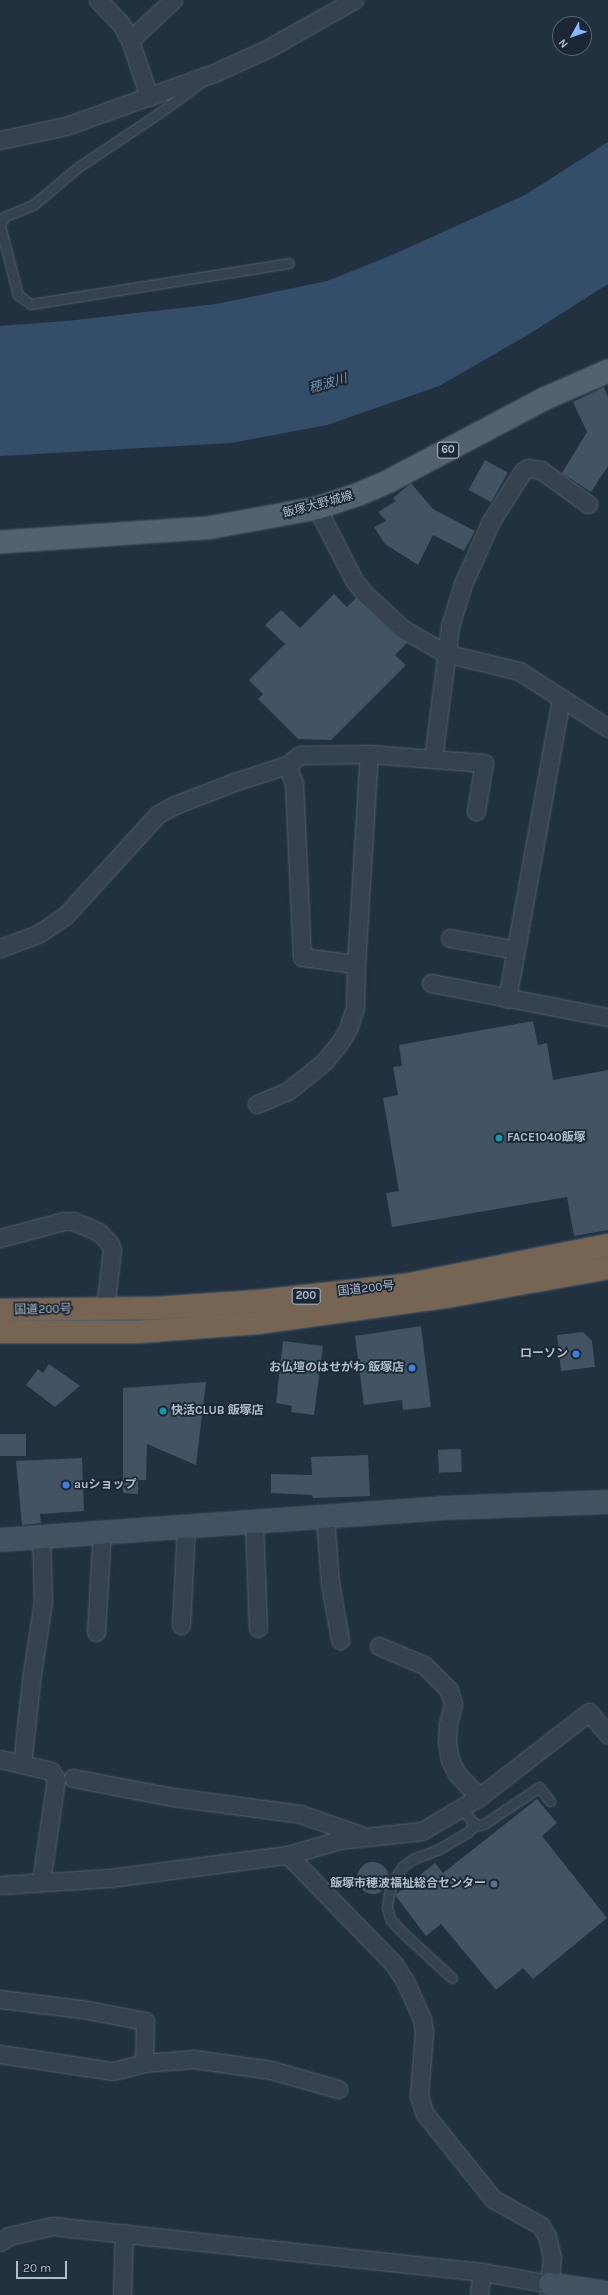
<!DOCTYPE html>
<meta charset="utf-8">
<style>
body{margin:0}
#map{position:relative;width:608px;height:2295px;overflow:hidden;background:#223140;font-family:Karla,"Noto Sans JP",sans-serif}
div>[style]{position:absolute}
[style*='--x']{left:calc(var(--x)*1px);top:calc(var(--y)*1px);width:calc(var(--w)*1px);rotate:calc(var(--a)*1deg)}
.water>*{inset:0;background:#344e69}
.building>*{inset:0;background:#425364;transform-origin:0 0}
.round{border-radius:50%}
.roads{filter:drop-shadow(0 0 1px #54606d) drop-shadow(0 0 1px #54606d)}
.lane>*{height:9px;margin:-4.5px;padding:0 4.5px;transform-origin:4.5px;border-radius:4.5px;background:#364250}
.street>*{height:17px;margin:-8.5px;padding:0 8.5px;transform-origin:8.5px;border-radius:8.5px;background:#364250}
.secondary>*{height:22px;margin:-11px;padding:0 11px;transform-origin:11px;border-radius:11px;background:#435263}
.primary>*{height:22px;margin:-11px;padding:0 11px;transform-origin:11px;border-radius:11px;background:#546270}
.highway>*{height:22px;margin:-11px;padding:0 11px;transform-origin:11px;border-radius:11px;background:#766552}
.dots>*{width:11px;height:11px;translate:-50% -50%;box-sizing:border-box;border:2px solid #1b2734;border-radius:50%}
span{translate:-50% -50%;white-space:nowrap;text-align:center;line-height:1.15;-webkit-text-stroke:3.5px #1b2734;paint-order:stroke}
.shield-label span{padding:1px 3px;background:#1b2734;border:1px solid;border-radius:3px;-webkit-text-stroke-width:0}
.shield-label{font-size:11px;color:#b2bdcb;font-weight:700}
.street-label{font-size:12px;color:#b2bdcb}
.poi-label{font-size:12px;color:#b2bdcb;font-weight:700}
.left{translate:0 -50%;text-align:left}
.right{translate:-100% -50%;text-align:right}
.water-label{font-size:13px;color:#7091b1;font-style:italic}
.north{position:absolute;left:552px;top:16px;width:40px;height:40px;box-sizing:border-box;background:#1b2734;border:1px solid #576370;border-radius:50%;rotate:230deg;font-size:11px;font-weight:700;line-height:16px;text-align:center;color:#b2bdcb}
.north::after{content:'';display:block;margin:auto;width:14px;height:18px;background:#82bcff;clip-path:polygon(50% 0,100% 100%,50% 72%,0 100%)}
.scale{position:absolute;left:16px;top:2261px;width:51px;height:18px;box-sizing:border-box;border:2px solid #b2bdcb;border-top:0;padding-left:5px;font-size:12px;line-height:14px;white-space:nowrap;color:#b2bdcb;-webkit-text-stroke:3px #1b2734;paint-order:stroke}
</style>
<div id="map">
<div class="water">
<i style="clip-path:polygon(608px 142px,608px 284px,526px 336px,439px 386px,327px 425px,231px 443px,0 456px,0 326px,67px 321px,216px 304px,327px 281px,392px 255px,525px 195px)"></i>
</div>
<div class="building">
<i style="clip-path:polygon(604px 387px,608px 397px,608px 466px,591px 492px,562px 473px,587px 432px,573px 402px)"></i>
<i style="left:485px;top:460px;width:26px;height:34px;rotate:29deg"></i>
<i style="clip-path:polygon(411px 483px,433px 509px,475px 531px,464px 551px,433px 535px,418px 565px,385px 544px,374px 527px,386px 521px,378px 512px,396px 501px,393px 498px)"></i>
<i style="clip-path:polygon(334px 594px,347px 607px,356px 598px,396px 636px,407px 643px,395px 655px,406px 665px,331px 740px,298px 739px,258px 699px,263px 694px,249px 680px,285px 644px,265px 625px,281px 610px,300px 628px)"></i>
<i style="clip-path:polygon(533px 1021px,538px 1045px,547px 1043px,553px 1080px,608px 1070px,608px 1230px,574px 1236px,567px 1197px,392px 1227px,386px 1193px,399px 1191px,383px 1098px,398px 1095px,393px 1067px,402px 1066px,399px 1045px)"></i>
<i style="clip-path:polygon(421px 1326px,431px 1407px,403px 1410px,402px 1400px,364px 1405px,355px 1336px)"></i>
<i style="clip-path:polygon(583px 1332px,592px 1341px,595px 1367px,561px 1371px,557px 1335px)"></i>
<i style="clip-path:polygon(283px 1341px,323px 1346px,314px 1415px,291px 1412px,292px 1406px,276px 1403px)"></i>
<i style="clip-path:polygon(49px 1364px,80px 1386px,55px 1407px,26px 1385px,38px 1369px,43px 1373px)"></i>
<i style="clip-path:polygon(206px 1382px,196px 1465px,147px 1444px,146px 1480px,138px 1480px,138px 1494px,123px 1493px,123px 1388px)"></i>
<i style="left:0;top:1434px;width:26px;height:22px"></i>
<i style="left:461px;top:1449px;width:23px;height:23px;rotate:88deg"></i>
<i style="clip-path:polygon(368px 1455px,370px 1496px,313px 1498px,312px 1495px,271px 1493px,271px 1474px,312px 1475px,311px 1457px)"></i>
<i style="clip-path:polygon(82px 1458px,84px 1511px,40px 1514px,41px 1523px,22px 1525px,16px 1461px)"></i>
<i style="clip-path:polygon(537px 1799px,557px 1823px,542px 1836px,607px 1918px,533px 1979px,523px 1968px,496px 1990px,441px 1924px,426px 1936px,395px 1895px,435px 1863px,443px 1873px)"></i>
<i class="round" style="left:357px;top:1862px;width:32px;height:32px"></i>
</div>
<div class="roads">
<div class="lane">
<i style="--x:200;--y:83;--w:47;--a:143.6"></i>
<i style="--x:162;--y:111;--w:102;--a:146.2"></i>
<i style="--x:77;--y:168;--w:57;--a:139.9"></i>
<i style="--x:33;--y:205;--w:31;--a:158"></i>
<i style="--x:4;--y:217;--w:9;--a:117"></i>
<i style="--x:0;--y:225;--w:72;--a:75.6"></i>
<i style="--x:18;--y:295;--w:16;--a:35"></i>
<i style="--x:31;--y:304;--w:261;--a:-9"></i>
<i style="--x:462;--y:1808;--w:17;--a:54"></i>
<i style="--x:472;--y:1822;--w:7;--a:27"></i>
<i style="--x:478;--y:1825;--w:6;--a:-9"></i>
<i style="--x:484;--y:1824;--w:66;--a:-33.9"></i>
<i style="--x:539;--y:1787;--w:18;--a:52"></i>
<i style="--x:452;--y:1978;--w:67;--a:-137.4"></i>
<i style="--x:403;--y:1933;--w:19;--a:-133"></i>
<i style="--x:390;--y:1919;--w:12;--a:-104"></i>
<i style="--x:387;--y:1907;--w:14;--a:-82"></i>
<i style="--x:389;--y:1893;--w:18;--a:-68"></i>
<i style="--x:396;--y:1876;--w:12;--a:-55"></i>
<i style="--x:403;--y:1866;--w:12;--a:-35"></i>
<i style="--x:413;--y:1859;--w:26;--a:-21"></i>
<i style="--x:437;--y:1850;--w:36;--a:-30"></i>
<i style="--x:468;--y:1832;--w:11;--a:-45"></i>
</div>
<div class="street">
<i style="--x:98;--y:0;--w:33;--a:46"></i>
<i style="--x:121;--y:24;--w:18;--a:61"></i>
<i style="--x:130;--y:40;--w:60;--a:71.6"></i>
<i style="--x:130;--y:40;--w:59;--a:-42.9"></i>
<i style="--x:0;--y:140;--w:67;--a:-12"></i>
<i style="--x:66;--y:126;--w:157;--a:-19.7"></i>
<i style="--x:214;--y:73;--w:58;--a:-24.4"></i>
<i style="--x:267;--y:49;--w:100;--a:-29.4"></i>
<i style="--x:317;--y:508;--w:81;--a:62.8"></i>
<i style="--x:354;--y:580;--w:18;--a:52"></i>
<i style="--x:365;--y:594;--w:52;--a:42.6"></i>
<i style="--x:403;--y:629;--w:48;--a:29.7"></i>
<i style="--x:445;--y:653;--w:76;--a:13.7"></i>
<i style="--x:519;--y:671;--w:106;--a:32.6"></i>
<i style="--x:433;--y:759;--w:51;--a:4.5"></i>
<i style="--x:484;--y:763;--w:49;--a:99.5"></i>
<i style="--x:287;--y:765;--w:19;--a:69"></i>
<i style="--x:294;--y:783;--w:174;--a:87.4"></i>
<i style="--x:302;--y:957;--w:54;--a:7.4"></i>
<i style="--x:356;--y:964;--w:210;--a:-86.5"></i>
<i style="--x:450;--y:938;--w:67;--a:10.3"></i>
<i style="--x:0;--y:948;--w:40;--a:-20.2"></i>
<i style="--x:38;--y:934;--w:32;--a:-34"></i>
<i style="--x:65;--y:916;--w:138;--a:-47.6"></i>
<i style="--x:158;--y:814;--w:19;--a:-28"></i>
<i style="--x:175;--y:805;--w:63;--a:-21.3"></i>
<i style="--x:234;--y:782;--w:56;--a:-17.8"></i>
<i style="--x:287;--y:765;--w:16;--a:-38"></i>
<i style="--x:300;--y:755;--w:69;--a:-0.8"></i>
<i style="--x:369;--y:754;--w:64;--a:4.5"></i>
<i style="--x:433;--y:759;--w:134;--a:-82.7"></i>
<i style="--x:450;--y:626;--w:44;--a:-72.8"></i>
<i style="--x:463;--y:584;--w:69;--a:-66"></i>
<i style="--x:491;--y:521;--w:59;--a:-57.4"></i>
<i style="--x:523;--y:471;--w:6;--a:-31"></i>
<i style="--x:528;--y:468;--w:13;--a:9"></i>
<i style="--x:541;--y:470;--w:58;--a:35.9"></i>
<i style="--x:431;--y:983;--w:180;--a:10.9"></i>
<i style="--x:507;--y:999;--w:305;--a:-79.8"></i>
<i style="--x:257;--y:1104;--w:34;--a:-23"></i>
<i style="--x:288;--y:1091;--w:46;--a:-38.9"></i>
<i style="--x:324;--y:1062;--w:22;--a:-51"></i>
<i style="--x:338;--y:1045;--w:19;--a:-58"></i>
<i style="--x:348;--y:1029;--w:23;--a:-72"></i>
<i style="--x:355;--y:1007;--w:43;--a:-88.7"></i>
<i style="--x:0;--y:1238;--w:66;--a:-14.9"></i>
<i style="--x:64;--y:1221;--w:9;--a:0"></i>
<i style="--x:73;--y:1221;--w:28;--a:23"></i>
<i style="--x:99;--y:1232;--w:16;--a:47"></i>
<i style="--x:110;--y:1244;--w:6;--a:72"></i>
<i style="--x:112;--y:1250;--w:59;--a:96.8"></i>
<i style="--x:325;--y:1517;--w:66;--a:85.7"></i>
<i style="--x:330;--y:1583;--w:58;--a:80"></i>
<i style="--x:254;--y:1521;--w:107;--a:87.9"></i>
<i style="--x:181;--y:1625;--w:99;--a:-87.1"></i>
<i style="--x:96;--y:1632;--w:100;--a:-86.6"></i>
<i style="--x:379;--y:1646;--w:49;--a:22.9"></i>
<i style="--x:424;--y:1665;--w:35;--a:45"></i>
<i style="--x:449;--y:1690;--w:15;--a:74"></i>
<i style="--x:453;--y:1704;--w:21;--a:104"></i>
<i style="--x:448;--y:1724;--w:18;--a:93"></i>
<i style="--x:447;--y:1742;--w:18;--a:81"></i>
<i style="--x:450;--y:1760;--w:16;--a:63"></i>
<i style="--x:457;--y:1774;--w:32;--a:46"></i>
<i style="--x:0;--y:1759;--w:52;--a:13.2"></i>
<i style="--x:51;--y:1771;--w:9;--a:58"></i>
<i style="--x:56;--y:1779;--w:104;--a:98.3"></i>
<i style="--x:22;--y:1764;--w:91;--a:-83.7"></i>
<i style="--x:32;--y:1674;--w:74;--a:-81.4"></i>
<i style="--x:43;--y:1601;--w:64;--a:-91.8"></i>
<i style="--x:73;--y:1778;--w:102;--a:10.8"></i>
<i style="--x:173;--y:1797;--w:128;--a:7.6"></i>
<i style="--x:300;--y:1814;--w:65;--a:19"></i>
<i style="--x:288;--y:1855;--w:151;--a:45.8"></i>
<i style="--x:393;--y:1963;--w:22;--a:56"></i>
<i style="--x:405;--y:1981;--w:42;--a:65.9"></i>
<i style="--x:422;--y:2019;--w:13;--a:81"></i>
<i style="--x:424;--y:2032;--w:64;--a:94.5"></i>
<i style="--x:419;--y:2096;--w:19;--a:72"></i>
<i style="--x:425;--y:2114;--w:109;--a:51.3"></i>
<i style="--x:493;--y:2199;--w:54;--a:29"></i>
<i style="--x:540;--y:2225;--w:13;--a:58"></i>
<i style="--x:547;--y:2236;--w:22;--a:77"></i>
<i style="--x:552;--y:2257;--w:37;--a:95"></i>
<i style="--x:0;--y:1885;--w:110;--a:-3.6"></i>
<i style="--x:110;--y:1878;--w:179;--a:-7.4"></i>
<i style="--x:288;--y:1855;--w:53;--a:-16.4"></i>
<i style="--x:339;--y:1840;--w:83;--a:-6.2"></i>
<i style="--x:422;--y:1831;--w:66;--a:-30.8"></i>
<i style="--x:479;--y:1797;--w:139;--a:-37.7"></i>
<i style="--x:589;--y:1712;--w:30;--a:50"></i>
<i style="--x:0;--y:1999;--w:83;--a:7"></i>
<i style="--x:82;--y:2009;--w:64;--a:10.8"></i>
<i style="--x:145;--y:2021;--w:42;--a:91.4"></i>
<i style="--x:0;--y:2054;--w:114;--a:8.6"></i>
<i style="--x:113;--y:2071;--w:32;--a:-14"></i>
<i style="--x:144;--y:2063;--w:50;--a:-4.6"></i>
<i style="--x:194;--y:2059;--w:78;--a:8.1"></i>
<i style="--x:271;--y:2070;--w:70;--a:15.8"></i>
<i style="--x:0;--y:2242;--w:11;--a:-34"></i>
<i style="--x:9;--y:2236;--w:44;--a:-13.1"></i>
<i style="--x:52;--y:2226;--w:432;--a:6.1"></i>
<i style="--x:482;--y:2272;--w:69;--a:10"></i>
<i style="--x:122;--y:2295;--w:62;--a:-88.2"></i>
<i style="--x:479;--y:2295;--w:23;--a:-83"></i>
</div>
<div class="secondary">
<i style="--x:0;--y:1540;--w:443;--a:-4.1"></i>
<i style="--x:442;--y:1508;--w:166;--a:-2.1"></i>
<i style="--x:550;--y:2284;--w:59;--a:8.8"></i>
</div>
<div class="primary">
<i style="--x:0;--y:542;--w:208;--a:-3.9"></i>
<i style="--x:208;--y:528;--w:111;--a:-10.4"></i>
<i style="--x:317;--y:508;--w:44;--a:-18.4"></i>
<i style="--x:359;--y:494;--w:33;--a:-23"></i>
<i style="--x:389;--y:481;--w:178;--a:-27.9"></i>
<i style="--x:546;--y:398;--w:68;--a:-23.5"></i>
</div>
<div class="highway">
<i style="--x:0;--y:1310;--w:157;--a:-0.7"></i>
<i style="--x:157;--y:1308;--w:103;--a:-3.9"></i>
<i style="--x:260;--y:1301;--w:146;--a:-6.3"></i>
<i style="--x:405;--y:1285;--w:207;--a:-11.1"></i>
<i style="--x:0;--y:1332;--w:137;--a:0"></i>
<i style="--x:137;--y:1332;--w:120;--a:-4.3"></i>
<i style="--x:257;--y:1323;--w:196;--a:-7.9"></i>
<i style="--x:451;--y:1296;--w:159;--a:-10.1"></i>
</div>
</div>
<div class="dots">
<i style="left:499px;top:1138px;background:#0f9aa8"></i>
<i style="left:576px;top:1354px;background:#3f7fe0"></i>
<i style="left:412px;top:1368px;background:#3f7fe0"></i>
<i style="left:163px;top:1411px;background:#0f9aa8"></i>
<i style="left:66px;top:1485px;background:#3f7fe0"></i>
<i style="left:494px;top:1884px;background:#5c6f8a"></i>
</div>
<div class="shield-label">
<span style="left:448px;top:450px">60</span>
<span style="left:306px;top:1296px">200</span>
</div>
<div class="street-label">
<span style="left:318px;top:505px;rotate:-15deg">飯塚大野城線</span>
<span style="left:366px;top:1289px;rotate:-6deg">国道200号</span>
<span style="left:43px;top:1310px;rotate:-1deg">国道200号</span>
</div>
<div class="poi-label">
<span class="left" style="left:507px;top:1138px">FACE1040飯塚</span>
<span class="right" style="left:568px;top:1354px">ローソン</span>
<span class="right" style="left:404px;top:1368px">お仏壇のはせがわ 飯塚店</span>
<span class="left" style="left:171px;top:1411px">快活CLUB 飯塚店</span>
<span class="left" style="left:74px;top:1485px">auショップ</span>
<span class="right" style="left:486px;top:1884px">飯塚市穂波福祉総合センター</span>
</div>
<div class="water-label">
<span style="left:328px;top:384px;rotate:-16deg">穂波川</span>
</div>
<div class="north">N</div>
<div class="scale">20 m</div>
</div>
